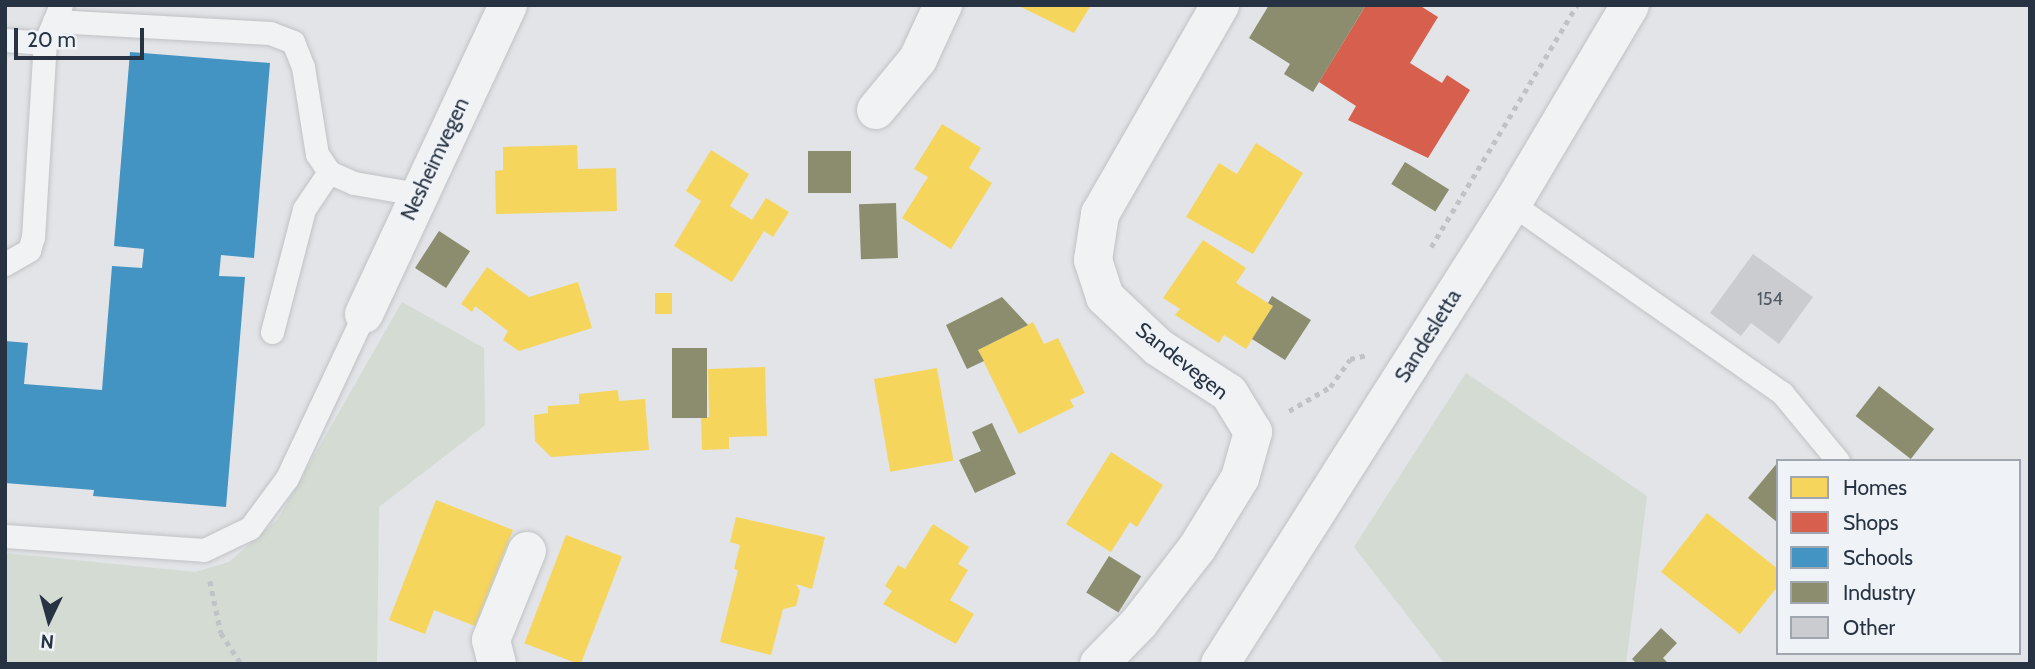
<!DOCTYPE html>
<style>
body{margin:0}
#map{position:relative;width:2035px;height:669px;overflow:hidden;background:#e2e4e7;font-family:Cabin,sans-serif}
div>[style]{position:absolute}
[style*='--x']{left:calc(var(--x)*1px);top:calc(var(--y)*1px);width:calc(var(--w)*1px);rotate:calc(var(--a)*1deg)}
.green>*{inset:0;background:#d3dbd2}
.homes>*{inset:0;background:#f6d55c;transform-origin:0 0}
.shops>*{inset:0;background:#d6604d}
.schools>*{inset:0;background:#4393c3}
.industry>*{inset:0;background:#8c8c6e;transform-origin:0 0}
.building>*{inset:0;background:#cacccf}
.path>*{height:4.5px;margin-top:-2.25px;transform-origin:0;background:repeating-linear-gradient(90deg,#c0c3c6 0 5px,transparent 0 10px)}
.roads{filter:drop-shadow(0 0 2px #c0c2c5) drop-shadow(0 0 2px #c0c2c5)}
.service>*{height:23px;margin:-11.5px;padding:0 11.5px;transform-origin:11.5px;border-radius:11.5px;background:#f1f2f4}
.minor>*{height:38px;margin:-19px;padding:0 19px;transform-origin:19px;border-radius:19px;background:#f1f2f4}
.tertiary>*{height:38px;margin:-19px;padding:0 19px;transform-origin:19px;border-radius:19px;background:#f1f2f4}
span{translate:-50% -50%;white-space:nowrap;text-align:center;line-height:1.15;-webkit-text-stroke:7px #eff3f7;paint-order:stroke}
.number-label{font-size:18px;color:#505a66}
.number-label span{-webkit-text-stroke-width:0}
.street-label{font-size:21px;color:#273342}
.frame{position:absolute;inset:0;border:7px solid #273342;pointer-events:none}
.legend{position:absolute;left:1776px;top:459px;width:245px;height:196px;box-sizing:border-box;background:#eff3f7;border:2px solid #9fa6af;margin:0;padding:9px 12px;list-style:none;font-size:21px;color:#273342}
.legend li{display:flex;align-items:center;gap:14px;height:35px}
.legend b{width:35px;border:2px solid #9fa6af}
.north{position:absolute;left:14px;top:585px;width:70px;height:70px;-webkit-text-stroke:5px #eff3f7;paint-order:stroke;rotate:185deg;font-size:19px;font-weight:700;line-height:28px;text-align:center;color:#273342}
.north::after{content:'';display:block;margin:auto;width:24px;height:32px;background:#273342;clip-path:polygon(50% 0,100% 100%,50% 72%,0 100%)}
.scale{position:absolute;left:14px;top:28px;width:130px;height:32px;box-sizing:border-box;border:4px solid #273342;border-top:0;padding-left:9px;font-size:21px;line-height:24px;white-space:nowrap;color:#273342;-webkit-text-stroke:5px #eff3f7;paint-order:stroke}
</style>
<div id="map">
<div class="green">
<i style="clip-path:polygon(402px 302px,484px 348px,485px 425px,379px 507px,377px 664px,5px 664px,5px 553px,195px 572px,229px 562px,278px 519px)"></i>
<i style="clip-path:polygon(1466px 373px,1647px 496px,1626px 664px,1445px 664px,1354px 547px)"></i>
</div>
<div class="homes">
<i style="clip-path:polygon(1017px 5px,1091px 5px,1074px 33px)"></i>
<i style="clip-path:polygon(942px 124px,981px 148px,969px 168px,992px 183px,951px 249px,902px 218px,928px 177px,914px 169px)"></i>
<i style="clip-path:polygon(1256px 143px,1303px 173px,1253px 254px,1186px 217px,1219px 163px,1237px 174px)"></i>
<i style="clip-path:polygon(577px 145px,578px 169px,616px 168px,617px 211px,496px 214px,495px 171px,503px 170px,503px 147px)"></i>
<i style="clip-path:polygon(711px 150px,749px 174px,730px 206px,752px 220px,766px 198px,789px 212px,773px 237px,764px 231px,732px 282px,674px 246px,701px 201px,686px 191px)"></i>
<i style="clip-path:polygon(1203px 240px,1246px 268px,1236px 283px,1273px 306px,1246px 349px,1224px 335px,1219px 343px,1175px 315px,1180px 309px,1163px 298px)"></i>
<i style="clip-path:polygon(487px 267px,529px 297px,578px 282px,592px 328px,519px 351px,503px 340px,508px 331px,475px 306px,472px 312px,461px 304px)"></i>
<i style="left:655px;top:293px;width:17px;height:21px"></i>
<i style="clip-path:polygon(1033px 322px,1044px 344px,1058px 338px,1085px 393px,1070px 400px,1074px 407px,1019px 434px,978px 350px)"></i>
<i style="clip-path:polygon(765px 367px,767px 436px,729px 437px,729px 449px,702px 450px,701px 417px,709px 417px,708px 369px)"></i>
<i style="left:937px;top:368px;width:94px;height:64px;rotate:80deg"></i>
<i style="clip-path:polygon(618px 390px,619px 401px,645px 399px,649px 450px,551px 457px,535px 441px,534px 415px,548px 413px,548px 406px,579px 404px,579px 394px)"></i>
<i style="clip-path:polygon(1111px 452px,1163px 485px,1137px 527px,1130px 522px,1111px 552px,1066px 524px)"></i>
<i style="clip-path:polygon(436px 500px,513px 530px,475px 626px,434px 610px,425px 634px,389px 620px)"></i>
<i style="clip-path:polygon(1707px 513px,1778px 569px,1778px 586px,1740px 634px,1661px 572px)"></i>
<i style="clip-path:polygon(736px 517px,825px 537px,812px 589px,796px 584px,800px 591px,796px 606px,783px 609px,771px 655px,720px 642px,738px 570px,734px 569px,740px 545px,730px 542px)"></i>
<i style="clip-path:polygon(933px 524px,969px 547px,958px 564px,968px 570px,950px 600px,974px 614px,956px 644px,883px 604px,892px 591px,885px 586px,898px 565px,905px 569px)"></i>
<i style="left:566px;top:535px;width:60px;height:116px;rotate:21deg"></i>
</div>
<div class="shops">
<i style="clip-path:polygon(1366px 5px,1419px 5px,1438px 17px,1410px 63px,1442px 83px,1447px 75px,1470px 90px,1428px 158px,1348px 120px,1356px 106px,1319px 82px)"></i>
</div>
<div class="schools">
<i style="clip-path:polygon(130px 52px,270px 63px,254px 258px,221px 255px,219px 276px,245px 277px,226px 507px,93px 496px,94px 490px,5px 483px,5px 341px,28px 343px,24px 384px,102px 390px,112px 266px,142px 268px,144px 249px,114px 246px)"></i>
</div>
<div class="industry">
<i style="clip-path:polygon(1269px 5px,1366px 5px,1313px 92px,1284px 74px,1290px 64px,1249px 38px)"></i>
<i style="left:808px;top:151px;width:43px;height:42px"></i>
<i style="left:1405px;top:162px;width:52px;height:26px;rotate:32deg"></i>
<i style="left:896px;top:203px;width:55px;height:37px;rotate:88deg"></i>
<i style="left:439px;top:231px;width:37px;height:44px;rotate:33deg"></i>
<i style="clip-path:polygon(1272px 296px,1311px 320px,1285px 360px,1252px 339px,1273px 306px,1268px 303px)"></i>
<i style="clip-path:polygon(1002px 297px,1028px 325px,978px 350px,984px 361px,967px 369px,946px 325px)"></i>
<i style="left:672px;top:348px;width:35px;height:70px"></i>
<i style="left:1879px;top:386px;width:70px;height:38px;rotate:38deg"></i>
<i style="clip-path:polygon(992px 423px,1016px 474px,975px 493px,959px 460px,981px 451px,972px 432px)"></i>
<i style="clip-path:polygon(1778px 462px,1778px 523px,1748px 498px)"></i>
<i style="left:1109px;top:556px;width:38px;height:43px;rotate:32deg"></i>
<i style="clip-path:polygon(1661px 628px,1677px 643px,1663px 658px,1669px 664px,1637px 664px,1632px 659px)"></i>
</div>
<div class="building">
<i style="clip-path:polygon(1753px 254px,1813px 297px,1779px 344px,1751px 323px,1741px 336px,1710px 313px)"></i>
</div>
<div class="path">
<i style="--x:1431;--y:247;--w:283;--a:-58.9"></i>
<i style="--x:1289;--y:411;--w:48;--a:-30.3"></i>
<i style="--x:1330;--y:387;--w:34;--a:-54"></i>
<i style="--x:1350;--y:359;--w:17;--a:-13"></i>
<i style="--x:210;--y:581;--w:53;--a:78.1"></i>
<i style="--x:221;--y:633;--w:37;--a:57"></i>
</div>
<div class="roads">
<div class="service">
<i style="--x:54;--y:21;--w:216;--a:3.2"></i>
<i style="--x:270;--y:33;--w:25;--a:21"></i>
<i style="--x:293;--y:42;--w:27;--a:68"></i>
<i style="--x:303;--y:67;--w:88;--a:80.9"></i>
<i style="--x:317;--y:154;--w:22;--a:56"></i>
<i style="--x:329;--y:172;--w:27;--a:24"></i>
<i style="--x:354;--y:183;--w:65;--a:9.8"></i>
<i style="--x:5;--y:40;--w:40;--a:4.3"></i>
<i style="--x:1512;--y:204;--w:330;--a:35"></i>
<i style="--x:1782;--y:393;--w:88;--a:50.5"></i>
<i style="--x:5;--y:264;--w:28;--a:-30"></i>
<i style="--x:29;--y:250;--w:14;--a:-73"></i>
<i style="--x:33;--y:237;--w:194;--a:-86.5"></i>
<i style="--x:45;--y:43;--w:41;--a:-67.2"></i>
<i style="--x:272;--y:332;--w:127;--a:-75.4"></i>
<i style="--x:304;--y:209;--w:45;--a:-56"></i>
<i style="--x:5;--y:536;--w:199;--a:4"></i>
<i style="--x:204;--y:550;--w:51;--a:-25.6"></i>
<i style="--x:250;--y:528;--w:62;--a:-53.5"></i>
<i style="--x:287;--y:478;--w:181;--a:-64.8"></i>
</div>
<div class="minor">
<i style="--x:876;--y:110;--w:66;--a:-50.5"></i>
<i style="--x:918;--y:59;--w:60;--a:-65.2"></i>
<i style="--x:364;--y:314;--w:341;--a:-65"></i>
<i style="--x:497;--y:664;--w:25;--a:-104"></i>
<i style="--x:491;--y:640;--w:96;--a:-68"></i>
<i style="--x:1099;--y:664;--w:57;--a:-45.7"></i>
<i style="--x:1139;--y:623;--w:95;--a:-52.3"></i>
<i style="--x:1197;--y:548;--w:82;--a:-58.4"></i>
<i style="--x:1240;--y:478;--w:48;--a:-74.2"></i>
<i style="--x:1253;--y:432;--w:46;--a:-121.6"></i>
<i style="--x:1229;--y:393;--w:85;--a:-147.1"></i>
<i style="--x:1158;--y:347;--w:73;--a:-136.7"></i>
<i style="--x:1105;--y:297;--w:39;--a:-108"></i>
<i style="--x:1093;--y:260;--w:47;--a:-81.3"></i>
<i style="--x:1100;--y:214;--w:241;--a:-60.1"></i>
</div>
<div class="tertiary">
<i style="--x:1220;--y:664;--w:545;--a:-57.59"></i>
<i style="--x:1512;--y:204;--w:231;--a:-59.3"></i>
</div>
</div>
<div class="number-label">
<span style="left:1770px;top:299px">154</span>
</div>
<div class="street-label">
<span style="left:435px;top:159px;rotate:-65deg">Nesheimvegen</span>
<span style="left:1428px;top:336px;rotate:-58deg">Sandesletta</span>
<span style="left:1182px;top:361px;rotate:38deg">Sandevegen</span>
</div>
<div class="frame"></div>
<ul class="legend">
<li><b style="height:19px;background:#f6d55c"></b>Homes</li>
<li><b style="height:19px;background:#d6604d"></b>Shops</li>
<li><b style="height:19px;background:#4393c3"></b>Schools</li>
<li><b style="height:19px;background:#8c8c6e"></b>Industry</li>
<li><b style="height:19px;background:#cacccf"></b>Other</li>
</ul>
<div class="north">N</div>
<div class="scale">20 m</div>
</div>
